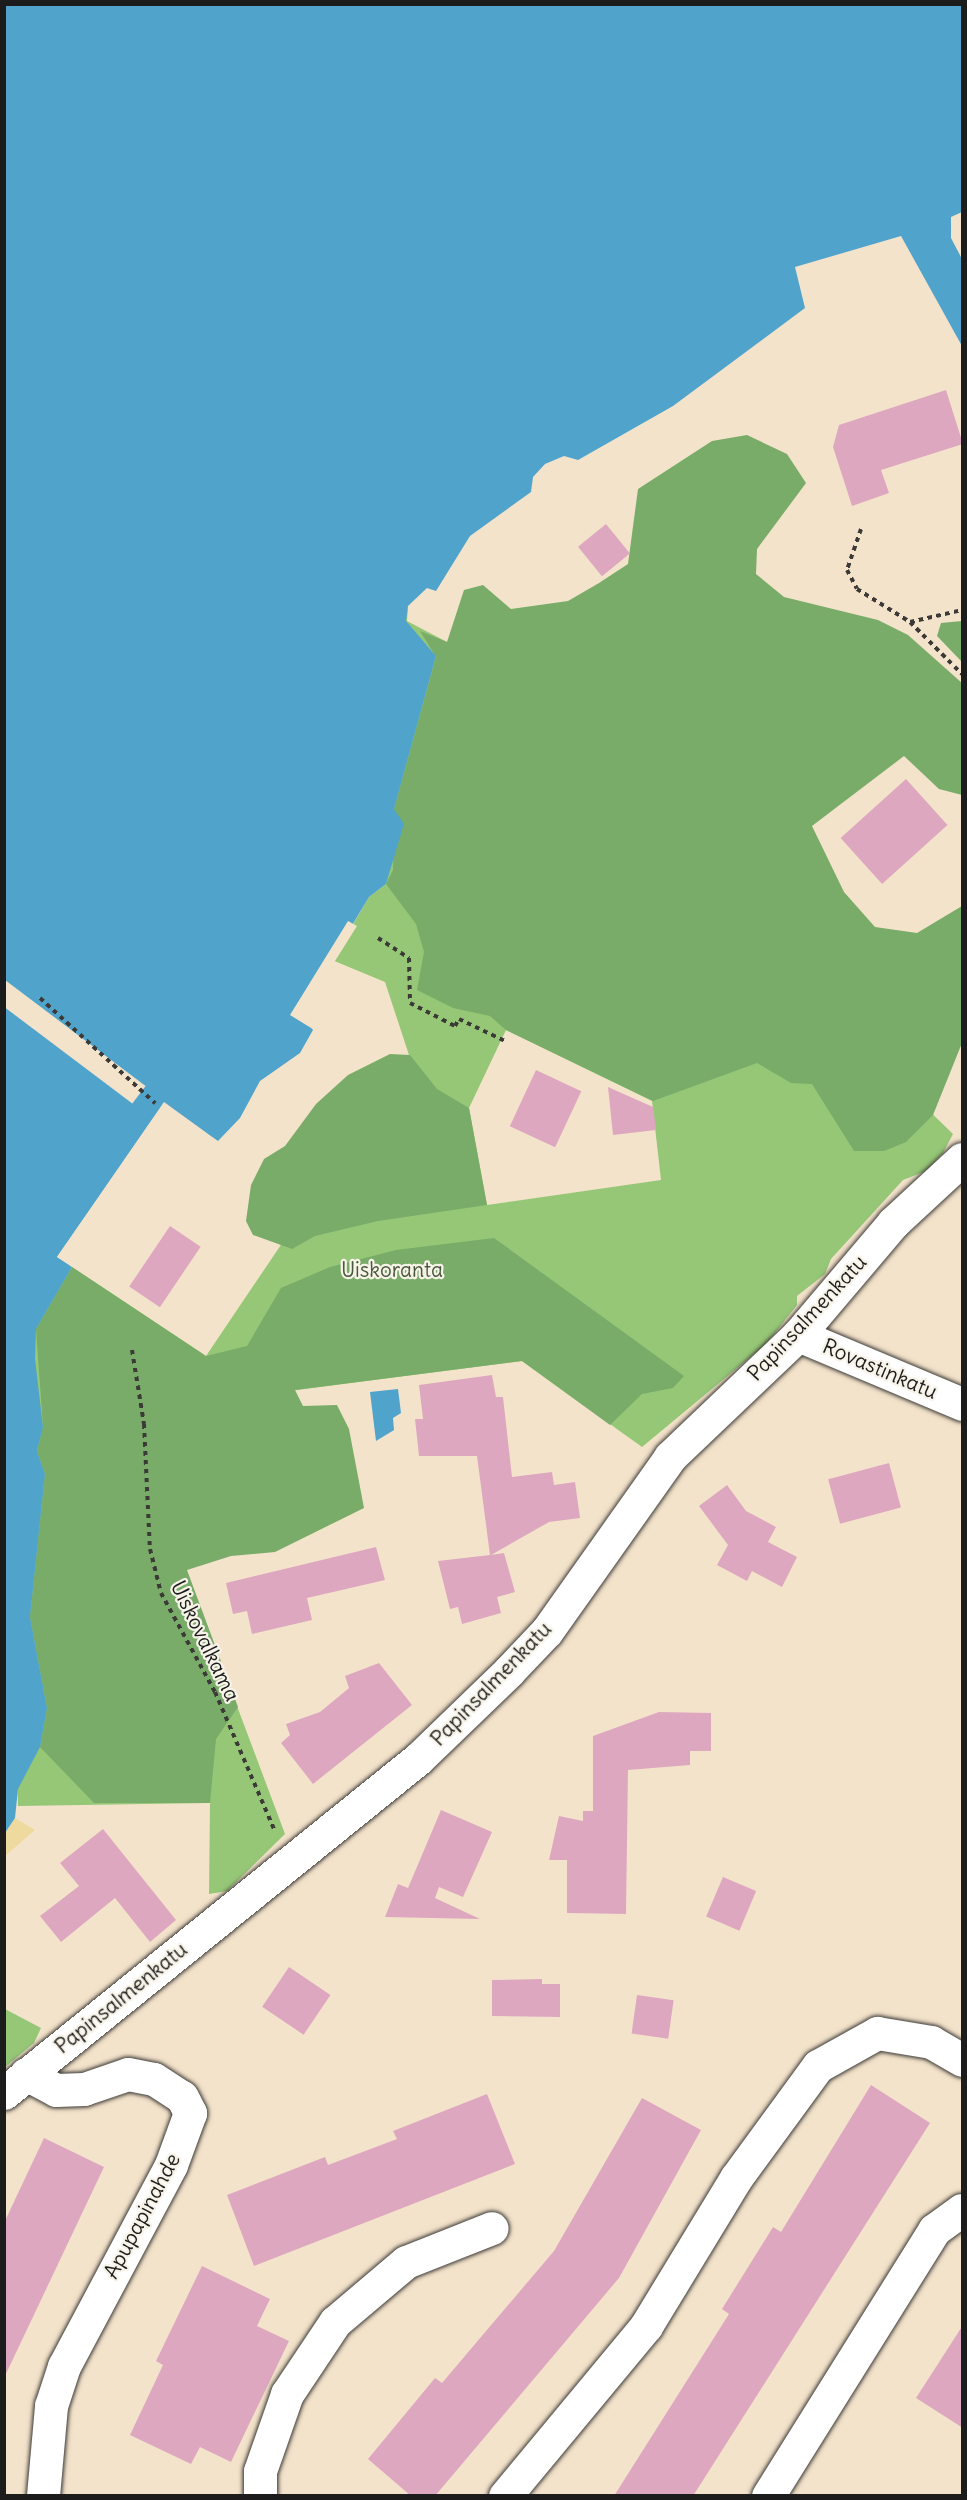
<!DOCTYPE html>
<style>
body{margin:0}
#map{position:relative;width:967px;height:2500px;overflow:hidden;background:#f4e3cb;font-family:Delius,sans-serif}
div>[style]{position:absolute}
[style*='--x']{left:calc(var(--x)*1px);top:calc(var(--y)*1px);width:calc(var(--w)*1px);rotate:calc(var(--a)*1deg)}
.green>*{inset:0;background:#96c777}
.forest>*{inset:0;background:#78ac68}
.sand>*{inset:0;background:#eeda9e}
.water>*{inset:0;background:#50a4cb}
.pier>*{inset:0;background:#f4e3cb;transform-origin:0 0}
.building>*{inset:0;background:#dda8bf;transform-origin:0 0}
.path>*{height:4px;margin-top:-2px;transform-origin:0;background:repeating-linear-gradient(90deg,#3c3a36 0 4.5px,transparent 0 9px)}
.roads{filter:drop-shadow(0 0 2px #3c3a36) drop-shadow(0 0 2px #3c3a36)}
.street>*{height:33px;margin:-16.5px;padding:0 16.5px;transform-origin:16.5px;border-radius:16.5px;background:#fff}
span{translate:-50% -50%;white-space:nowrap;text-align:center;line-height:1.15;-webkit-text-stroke:4.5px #f7f3e8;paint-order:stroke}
.park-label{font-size:21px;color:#47583c}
.street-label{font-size:21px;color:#1c1c1c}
.frame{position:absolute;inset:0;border:6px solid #1c1c1c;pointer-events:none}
</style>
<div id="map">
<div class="green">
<i style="clip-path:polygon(evenodd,408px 606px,407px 621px,447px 642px,953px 1134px,943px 1153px,926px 1171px,903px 1180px,831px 1259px,825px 1274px,797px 1296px,797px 1305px,766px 1344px,642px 1447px,522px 1361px,266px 1394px,186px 1570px,285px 1834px,227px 1891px,209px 1894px,210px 1803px,18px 1806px,4px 1250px,52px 1298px,72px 1267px,206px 1356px,409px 1055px,385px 982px,332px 960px,369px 897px,386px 884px,363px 793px,408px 606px,506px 1030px,652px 1101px,661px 1180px,487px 1205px,469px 1108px,506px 1030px)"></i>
<i style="clip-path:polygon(5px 2009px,41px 2028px,34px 2043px,5px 2067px)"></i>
</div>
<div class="forest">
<i style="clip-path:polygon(747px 435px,787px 454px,806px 483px,757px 549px,756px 574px,784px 597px,878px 620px,908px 635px,962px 683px,962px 795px,939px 789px,904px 756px,812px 826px,844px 892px,875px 927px,917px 933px,962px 906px,962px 1043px,933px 1115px,906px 1142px,884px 1151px,854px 1151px,812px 1084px,791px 1083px,757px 1063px,653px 1101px,506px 1030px,490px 1016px,453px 1008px,417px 990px,424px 952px,416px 924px,386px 884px,393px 870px,394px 809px,436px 657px,420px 631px,447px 642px,464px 590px,483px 585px,511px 609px,568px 601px,599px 583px,628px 564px,638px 489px,712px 441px)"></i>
<i style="clip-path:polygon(962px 621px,962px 662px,937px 636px,941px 623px)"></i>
<i style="clip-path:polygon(390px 1054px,410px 1055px,437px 1089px,469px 1108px,487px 1205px,378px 1221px,315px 1236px,292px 1249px,253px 1235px,246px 1221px,251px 1185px,264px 1159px,285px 1146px,316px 1104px,348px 1075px)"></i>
<i style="clip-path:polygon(494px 1238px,684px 1376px,673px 1388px,642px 1394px,610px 1425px,522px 1361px,295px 1390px,303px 1406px,337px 1405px,349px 1429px,364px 1508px,275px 1552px,231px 1556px,187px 1570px,238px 1707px,216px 1739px,210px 1803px,94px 1803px,40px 1747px,47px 1708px,30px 1617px,45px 1474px,37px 1451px,43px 1427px,36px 1329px,72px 1267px,206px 1356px,247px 1346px,281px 1288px,330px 1267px,396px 1250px)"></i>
</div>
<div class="sand">
<i style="clip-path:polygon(15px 1818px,35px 1830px,5px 1856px,5px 1833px)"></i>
</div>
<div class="water">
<i style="clip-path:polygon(5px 5px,962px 5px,962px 212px,951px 217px,951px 238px,962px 259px,962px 346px,901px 236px,795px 267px,805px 308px,673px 406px,578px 460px,564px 456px,545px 464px,533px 477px,531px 492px,470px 536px,436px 591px,427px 588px,408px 606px,406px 621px,436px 656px,394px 809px,404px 824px,386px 884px,369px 897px,300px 1012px,313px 1030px,300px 1053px,260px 1081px,240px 1118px,218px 1141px,164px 1103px,57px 1257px,72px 1267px,36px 1329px,35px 1359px,43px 1427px,37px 1451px,45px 1474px,30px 1617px,47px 1708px,40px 1747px,18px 1789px,15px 1818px,5px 1833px)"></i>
<i style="clip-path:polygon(398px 1389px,401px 1413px,393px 1418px,394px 1430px,376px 1441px,370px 1392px)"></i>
</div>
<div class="pier">
<i style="clip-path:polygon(348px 921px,357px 926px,303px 1012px,316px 1031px,290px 1015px)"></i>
<i style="left:5px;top:980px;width:176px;height:22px;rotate:37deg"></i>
<i style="clip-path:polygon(164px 1102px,208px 1134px,165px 1107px,61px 1256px,67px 1263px,57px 1257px)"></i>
</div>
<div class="building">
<i style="clip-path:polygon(946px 390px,963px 444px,881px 470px,889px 493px,852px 506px,833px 447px,839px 425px)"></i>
<i style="left:606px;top:524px;width:38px;height:36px;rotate:51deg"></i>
<i style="left:906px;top:779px;width:62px;height:88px;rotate:48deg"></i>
<i style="left:536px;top:1070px;width:50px;height:62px;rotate:25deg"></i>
<i style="clip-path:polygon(608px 1087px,653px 1107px,656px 1130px,613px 1135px)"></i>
<i style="left:170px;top:1226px;width:37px;height:73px;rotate:34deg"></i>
<i style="clip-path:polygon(492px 1375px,496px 1397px,503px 1397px,512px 1477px,552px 1472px,554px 1485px,575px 1482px,580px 1518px,549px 1522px,491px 1555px,504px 1553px,515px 1592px,497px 1597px,501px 1613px,462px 1624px,458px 1607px,450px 1609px,438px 1561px,490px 1555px,477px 1456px,419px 1456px,415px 1419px,423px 1419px,419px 1385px)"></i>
<i style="left:889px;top:1463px;width:46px;height:63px;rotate:75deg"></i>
<i style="clip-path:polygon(727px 1485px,746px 1511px,776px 1527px,768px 1542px,797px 1557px,782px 1587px,752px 1571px,747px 1581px,717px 1565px,728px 1545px,699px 1506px)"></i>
<i style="clip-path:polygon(376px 1547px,385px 1580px,307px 1598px,312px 1620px,252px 1634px,247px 1611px,233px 1614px,226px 1583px)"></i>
<i style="clip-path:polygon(379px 1663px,412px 1705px,313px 1784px,281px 1743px,290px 1735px,286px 1724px,320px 1712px,349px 1688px,345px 1676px)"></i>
<i style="clip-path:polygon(659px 1712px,711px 1713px,711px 1751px,690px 1751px,690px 1765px,628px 1770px,626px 1914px,567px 1913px,567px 1860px,549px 1860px,559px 1816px,583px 1821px,583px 1811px,593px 1811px,593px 1736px)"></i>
<i style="clip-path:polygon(441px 1810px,492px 1832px,463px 1897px,439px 1887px,435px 1898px,480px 1919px,385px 1917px,398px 1884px,408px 1888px)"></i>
<i style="clip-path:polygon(103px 1829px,176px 1920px,150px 1942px,115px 1898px,61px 1942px,40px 1916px,79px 1886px,60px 1863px)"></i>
<i style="left:723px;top:1877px;width:36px;height:43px;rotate:23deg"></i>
<i style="left:289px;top:1967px;width:50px;height:48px;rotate:34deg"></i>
<i style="clip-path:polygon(542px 1979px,542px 1984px,560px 1984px,560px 2017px,492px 2016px,492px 1980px)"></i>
<i style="left:637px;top:1995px;width:37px;height:39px;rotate:8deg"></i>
<i style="clip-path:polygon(871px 2085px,930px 2123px,693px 2496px,614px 2496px,729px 2314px,722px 2309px,773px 2227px,781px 2232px)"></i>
<i style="clip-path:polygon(487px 2094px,515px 2164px,254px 2266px,227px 2195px,325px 2157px,328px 2165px,397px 2139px,393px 2131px)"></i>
<i style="clip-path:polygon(642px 2098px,701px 2130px,619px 2278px,435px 2496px,411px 2496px,368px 2459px,435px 2378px,442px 2383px,554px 2251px)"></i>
<i style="clip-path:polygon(44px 2138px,104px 2167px,4px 2378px,4px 2223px)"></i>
<i style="clip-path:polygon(202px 2266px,270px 2299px,257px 2326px,289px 2341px,231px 2462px,200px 2447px,191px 2464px,130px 2435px,163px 2365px,156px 2361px)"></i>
<i style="clip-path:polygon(963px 2325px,963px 2428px,916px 2398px)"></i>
</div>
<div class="path">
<i style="--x:861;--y:529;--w:43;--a:108.9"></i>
<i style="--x:847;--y:570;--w:21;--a:62"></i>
<i style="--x:857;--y:589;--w:62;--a:31.9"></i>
<i style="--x:910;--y:622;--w:74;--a:45"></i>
<i style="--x:910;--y:622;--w:53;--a:-13"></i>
<i style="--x:378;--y:938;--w:37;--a:33"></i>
<i style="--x:409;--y:958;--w:45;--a:88.7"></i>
<i style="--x:410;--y:1003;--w:51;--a:27.1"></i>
<i style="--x:455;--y:1026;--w:8;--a:-60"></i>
<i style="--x:459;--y:1019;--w:51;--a:25.6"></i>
<i style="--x:40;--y:998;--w:156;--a:42.4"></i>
<i style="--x:132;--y:1350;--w:75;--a:80.8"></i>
<i style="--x:144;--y:1424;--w:125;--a:87.3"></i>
<i style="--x:150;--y:1549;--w:45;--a:76"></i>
<i style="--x:161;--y:1593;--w:113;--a:61.4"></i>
<i style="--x:215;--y:1692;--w:149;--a:66.7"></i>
</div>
<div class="roads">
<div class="street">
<i style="--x:798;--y:1335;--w:178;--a:22.8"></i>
<i style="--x:26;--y:2074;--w:34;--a:28"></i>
<i style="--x:56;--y:2090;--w:28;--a:-2"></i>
<i style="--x:84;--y:2089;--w:46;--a:-18.8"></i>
<i style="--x:128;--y:2074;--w:26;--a:11"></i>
<i style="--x:154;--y:2079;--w:33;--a:33"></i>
<i style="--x:182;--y:2097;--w:18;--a:63"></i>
<i style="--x:190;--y:2113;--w:55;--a:110.1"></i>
<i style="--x:171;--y:2165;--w:228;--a:118"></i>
<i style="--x:64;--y:2366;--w:42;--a:108"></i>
<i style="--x:51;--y:2406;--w:90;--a:95.1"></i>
<i style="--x:4;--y:2093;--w:532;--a:-38.9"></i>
<i style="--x:418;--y:1759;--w:127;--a:-44"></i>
<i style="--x:509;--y:1671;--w:55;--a:-46.5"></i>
<i style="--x:547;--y:1631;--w:213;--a:-54.7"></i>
<i style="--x:670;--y:1457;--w:177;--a:-43.6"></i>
<i style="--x:798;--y:1335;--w:147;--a:-49.7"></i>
<i style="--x:893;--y:1223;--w:94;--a:-42.8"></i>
<i style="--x:260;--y:2496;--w:25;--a:-90"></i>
<i style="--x:260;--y:2471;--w:82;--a:-70.7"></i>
<i style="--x:287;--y:2394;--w:87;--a:-56.3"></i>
<i style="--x:335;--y:2322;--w:93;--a:-40.2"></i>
<i style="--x:406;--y:2262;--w:92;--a:-21.6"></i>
<i style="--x:505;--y:2496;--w:221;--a:-50.3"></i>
<i style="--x:646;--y:2326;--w:173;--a:-58.7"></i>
<i style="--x:736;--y:2178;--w:139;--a:-53.8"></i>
<i style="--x:818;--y:2066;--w:68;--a:-29.2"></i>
<i style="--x:877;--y:2033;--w:55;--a:9.5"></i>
<i style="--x:931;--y:2042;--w:36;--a:30"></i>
<i style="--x:768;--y:2496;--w:314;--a:-58"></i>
<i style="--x:934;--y:2230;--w:34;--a:-36"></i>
</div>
</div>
<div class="park-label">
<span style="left:392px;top:1270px">Uiskoranta</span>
</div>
<div class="street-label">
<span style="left:807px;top:1318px;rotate:-47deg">Papinsalmenkatu</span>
<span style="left:880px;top:1369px;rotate:23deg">Rovastinkatu</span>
<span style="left:205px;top:1641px;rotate:64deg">Uiskovalkama</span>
<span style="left:491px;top:1684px;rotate:-46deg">Papinsalmenkatu</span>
<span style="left:121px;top:1998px;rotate:-39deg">Papinsalmenkatu</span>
<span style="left:142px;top:2216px;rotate:-62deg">Apupapinahde</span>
</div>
<div class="frame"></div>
</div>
